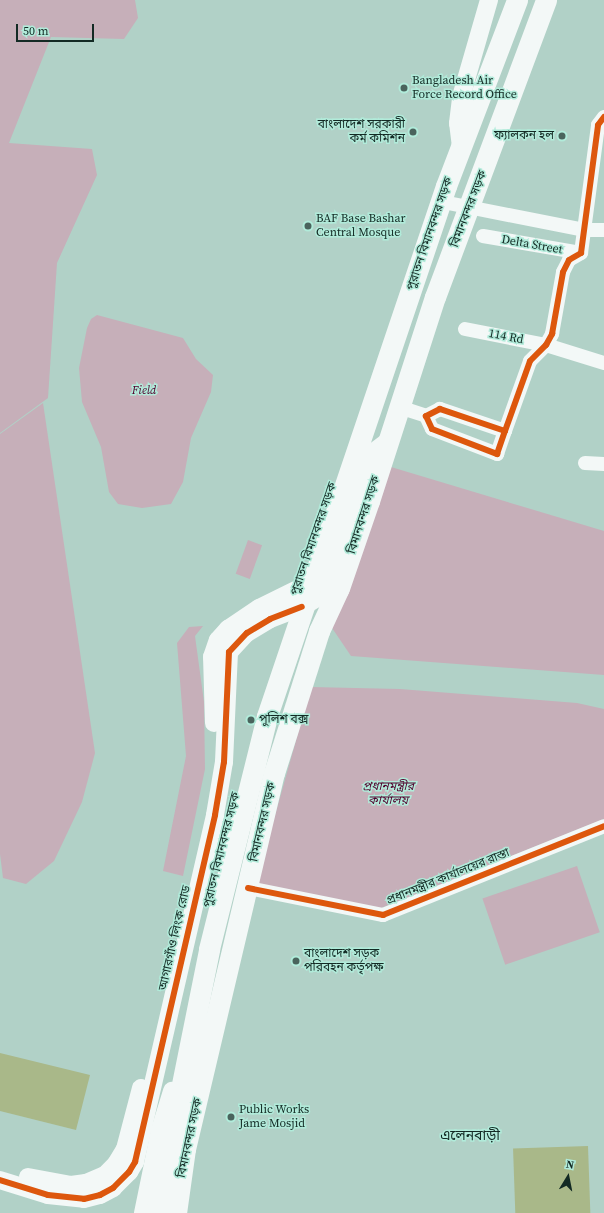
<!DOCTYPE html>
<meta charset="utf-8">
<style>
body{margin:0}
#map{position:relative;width:604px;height:1213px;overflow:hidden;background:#b1d1c7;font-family:"Source Serif 4","Noto Sans Bengali",serif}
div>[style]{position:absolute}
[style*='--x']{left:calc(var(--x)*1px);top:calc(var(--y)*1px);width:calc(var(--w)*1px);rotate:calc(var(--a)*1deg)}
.green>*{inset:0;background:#c6afb9;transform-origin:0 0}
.water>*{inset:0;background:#a9b889;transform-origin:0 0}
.minor>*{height:14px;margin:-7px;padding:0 7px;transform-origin:7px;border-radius:7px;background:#f3f8f7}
.major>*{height:18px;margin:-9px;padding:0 9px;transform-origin:9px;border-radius:9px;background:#f3f8f7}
.highway>*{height:21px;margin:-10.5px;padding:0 10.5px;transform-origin:10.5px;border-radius:10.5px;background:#f3f8f7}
.cycleway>*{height:6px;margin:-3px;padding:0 3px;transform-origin:3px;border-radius:3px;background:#dd570d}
.dots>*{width:11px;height:11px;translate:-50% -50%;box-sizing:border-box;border:2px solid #b1ebda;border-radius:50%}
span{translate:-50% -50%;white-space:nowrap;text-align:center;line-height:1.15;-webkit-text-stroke:3px #b1ebda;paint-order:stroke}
.poi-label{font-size:12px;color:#132a24}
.left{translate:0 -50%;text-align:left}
.right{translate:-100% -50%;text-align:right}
.street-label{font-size:12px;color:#132a24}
.park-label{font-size:12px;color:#52012d;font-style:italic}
.quarter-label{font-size:14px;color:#132a24}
.north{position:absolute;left:548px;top:1157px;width:40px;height:40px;-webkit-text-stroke:3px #b1ebda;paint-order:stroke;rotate:10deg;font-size:11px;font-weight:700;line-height:16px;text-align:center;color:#132a24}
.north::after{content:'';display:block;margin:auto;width:14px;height:18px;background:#132a24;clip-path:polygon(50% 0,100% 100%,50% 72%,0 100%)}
.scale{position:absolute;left:16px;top:24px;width:78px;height:18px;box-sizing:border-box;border:2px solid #132a24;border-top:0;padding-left:5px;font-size:12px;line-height:14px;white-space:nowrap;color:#132a24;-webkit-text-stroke:3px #b1ebda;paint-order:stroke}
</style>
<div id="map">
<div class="green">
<i style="clip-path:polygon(0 0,135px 0,138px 18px,124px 39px,51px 37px,9px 143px,92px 149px,97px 175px,57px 263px,48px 398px,0 433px)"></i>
<i style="clip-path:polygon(97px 315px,183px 338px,196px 359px,213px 375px,211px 392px,191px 438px,183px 482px,171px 504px,142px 508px,118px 504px,109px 492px,101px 447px,82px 402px,79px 368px,87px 328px,91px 319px)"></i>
<i style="clip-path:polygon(43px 403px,95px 753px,82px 802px,54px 861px,26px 884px,3px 878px,0 854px,0 434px)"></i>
<i style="clip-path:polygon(391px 467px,604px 531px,604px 675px,351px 656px,330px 625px)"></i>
<i style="left:248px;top:540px;width:15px;height:36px;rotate:20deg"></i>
<i style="clip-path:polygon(203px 626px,195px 636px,204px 702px,205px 769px,183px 876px,163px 871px,186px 756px,177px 643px,189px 627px)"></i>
<i style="clip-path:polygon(311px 687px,400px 689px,577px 703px,604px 709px,604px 819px,376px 910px,256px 883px)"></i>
<i style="left:577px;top:866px;width:70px;height:100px;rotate:71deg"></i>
</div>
<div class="water">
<i style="clip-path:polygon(0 1053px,90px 1075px,76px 1130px,0 1111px)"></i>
<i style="left:588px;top:1146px;width:67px;height:75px;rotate:88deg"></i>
</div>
<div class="minor">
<i style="--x:443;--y:202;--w:145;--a:11.2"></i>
<i style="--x:585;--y:230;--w:19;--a:0"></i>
<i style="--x:483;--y:236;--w:99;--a:9.8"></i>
<i style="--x:465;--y:329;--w:83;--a:11.2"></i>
<i style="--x:546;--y:345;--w:61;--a:17.2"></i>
<i style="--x:399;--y:407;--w:28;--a:18"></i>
<i style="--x:505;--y:431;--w:69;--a:-161.3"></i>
<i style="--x:440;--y:409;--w:16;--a:153"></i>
<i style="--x:426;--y:416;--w:14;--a:65"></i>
<i style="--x:432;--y:429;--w:70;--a:21"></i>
<i style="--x:497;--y:454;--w:24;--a:-71"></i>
<i style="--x:505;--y:431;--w:74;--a:-70.3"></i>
<i style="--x:530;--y:361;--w:23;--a:-45"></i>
<i style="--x:546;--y:345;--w:13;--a:-61"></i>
<i style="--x:552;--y:334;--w:63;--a:-79.9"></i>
<i style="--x:563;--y:272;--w:13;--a:-63"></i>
<i style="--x:569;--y:260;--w:14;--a:-30"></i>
<i style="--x:581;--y:253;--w:129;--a:-82.4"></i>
<i style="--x:598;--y:125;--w:10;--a:-53"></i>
<i style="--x:585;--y:463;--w:19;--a:3"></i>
<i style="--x:248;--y:888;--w:138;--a:11.3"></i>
<i style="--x:383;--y:915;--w:238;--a:-21.9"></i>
</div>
<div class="major">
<i style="--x:461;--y:147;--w:24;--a:-97"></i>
<i style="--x:458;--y:123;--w:26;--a:-83"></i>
<i style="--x:461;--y:97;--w:101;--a:-73.9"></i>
<i style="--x:214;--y:723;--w:66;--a:-91.7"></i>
<i style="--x:212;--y:657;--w:18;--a:-71"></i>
<i style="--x:218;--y:640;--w:15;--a:-48"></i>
<i style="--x:228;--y:629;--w:37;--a:-34"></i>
<i style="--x:259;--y:608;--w:57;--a:-26.1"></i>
<i style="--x:28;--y:1177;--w:44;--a:10.5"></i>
<i style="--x:71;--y:1185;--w:15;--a:-8"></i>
<i style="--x:86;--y:1183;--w:21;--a:-23"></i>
<i style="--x:105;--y:1175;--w:16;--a:-45"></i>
<i style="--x:116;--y:1164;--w:17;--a:-59"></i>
<i style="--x:125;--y:1149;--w:63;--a:-75.3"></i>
<i style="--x:0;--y:1180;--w:50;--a:17.4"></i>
<i style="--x:48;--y:1195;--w:36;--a:6"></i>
<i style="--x:84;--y:1199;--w:16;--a:-14"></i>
<i style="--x:100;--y:1195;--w:15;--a:-28"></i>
<i style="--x:113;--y:1188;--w:23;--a:-45"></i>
<i style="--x:129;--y:1172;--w:12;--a:-59"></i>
<i style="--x:135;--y:1162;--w:356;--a:-77"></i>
<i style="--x:215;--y:815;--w:54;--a:-80.4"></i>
<i style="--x:224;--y:762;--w:110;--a:-87.4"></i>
<i style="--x:229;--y:652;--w:26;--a:-47"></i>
<i style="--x:247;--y:633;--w:27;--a:-31"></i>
<i style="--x:270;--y:619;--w:34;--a:-21"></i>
<i style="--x:302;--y:607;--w:21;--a:-31"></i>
<i style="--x:320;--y:596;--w:26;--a:-62"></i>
<i style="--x:332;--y:573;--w:115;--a:-71.3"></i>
<i style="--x:369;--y:464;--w:14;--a:-65"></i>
<i style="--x:375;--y:451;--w:15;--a:-37"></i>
<i style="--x:143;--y:1213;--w:85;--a:-78.4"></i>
<i style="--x:160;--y:1130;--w:41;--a:-72.9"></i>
</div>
<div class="highway">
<i style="--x:156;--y:1213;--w:269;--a:-78.6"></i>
<i style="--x:209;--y:949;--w:240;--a:-76"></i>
<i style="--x:267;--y:716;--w:559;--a:-71.34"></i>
<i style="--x:446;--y:186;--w:199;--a:-69.1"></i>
<i style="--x:176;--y:1213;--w:65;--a:-82"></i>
<i style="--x:185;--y:1149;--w:386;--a:-76.7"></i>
<i style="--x:274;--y:773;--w:149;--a:-72.4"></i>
<i style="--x:319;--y:631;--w:47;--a:-65.1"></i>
<i style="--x:339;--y:588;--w:92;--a:-71"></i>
<i style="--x:369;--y:501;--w:214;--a:-72.1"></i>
<i style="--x:435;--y:297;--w:317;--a:-69.5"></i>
</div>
<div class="cycleway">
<i style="--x:505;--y:431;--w:69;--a:-161.3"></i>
<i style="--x:440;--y:409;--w:16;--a:153"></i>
<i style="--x:426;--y:416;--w:14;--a:65"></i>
<i style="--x:432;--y:429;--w:70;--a:21"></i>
<i style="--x:497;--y:454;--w:24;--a:-71"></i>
<i style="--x:505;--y:431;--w:74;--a:-70.3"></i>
<i style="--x:530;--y:361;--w:23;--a:-45"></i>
<i style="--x:546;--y:345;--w:13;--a:-61"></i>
<i style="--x:552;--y:334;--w:63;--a:-79.9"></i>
<i style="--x:563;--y:272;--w:13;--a:-63"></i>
<i style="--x:569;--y:260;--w:14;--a:-30"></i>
<i style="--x:581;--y:253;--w:129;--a:-82.4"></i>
<i style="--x:598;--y:125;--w:10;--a:-53"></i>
<i style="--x:248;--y:888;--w:138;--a:11.3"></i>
<i style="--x:383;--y:915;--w:238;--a:-21.9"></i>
<i style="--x:0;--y:1180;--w:50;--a:17.4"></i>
<i style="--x:48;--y:1195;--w:36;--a:6"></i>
<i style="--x:84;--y:1199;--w:16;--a:-14"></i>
<i style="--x:100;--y:1195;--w:15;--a:-28"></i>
<i style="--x:113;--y:1188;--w:23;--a:-45"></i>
<i style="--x:129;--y:1172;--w:12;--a:-59"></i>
<i style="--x:135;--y:1162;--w:356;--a:-77"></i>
<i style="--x:215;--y:815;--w:54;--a:-80.4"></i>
<i style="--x:224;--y:762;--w:110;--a:-87.4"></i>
<i style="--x:229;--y:652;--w:26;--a:-47"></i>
<i style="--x:247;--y:633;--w:27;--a:-31"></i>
<i style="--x:270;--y:619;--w:34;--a:-21"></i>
</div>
<div class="dots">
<i style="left:404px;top:88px;background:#4a645d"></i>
<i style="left:413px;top:132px;background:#4a645d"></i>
<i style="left:562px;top:136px;background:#4a645d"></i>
<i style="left:308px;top:226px;background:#4a645d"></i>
<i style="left:251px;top:720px;background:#4a645d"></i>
<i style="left:296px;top:961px;background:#4a645d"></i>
<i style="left:231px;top:1117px;background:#4a645d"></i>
</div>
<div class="poi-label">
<span class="left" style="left:412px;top:88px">Bangladesh Air<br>Force Record Office</span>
<span class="right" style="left:405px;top:132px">বাংলাদেশ সরকারী<br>কর্ম কমিশন</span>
<span class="right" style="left:554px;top:136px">ফ্যালকন হল</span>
<span class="left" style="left:316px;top:226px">BAF Base Bashar<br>Central Mosque</span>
<span class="left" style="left:259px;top:720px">পুলিশ বক্স</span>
<span class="left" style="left:304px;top:961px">বাংলাদেশ সড়ক<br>পরিবহন কর্তৃপক্ষ</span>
<span class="left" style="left:239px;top:1117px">Public Works<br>Jame Mosjid</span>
</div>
<div class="street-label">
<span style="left:469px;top:209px;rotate:-69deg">বিমানবন্দর সড়ক</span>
<span style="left:430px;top:234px;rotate:-71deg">পুরাতন বিমানবন্দর সড়ক</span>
<span style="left:532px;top:245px;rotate:10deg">Delta Street</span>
<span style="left:506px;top:337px;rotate:11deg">114 Rd</span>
<span style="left:364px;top:515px;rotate:-72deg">বিমানবন্দর সড়ক</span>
<span style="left:314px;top:539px;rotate:-71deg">পুরাতন বিমানবন্দর সড়ক</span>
<span style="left:263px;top:822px;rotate:-77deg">বিমানবন্দর সড়ক</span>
<span style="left:222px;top:850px;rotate:-76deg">পুরাতন বিমানবন্দর সড়ক</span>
<span style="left:448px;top:877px;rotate:-22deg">প্রধানমন্ত্রীর কার্যালয়ের রাস্তা</span>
<span style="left:175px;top:938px;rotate:-77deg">আগারগাঁও লিংক রোড</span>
<span style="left:190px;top:1138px;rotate:-78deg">বিমানবন্দর সড়ক</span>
</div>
<div class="park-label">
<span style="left:144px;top:391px">Field</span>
<span style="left:388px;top:794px">প্রধানমন্ত্রীর<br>কার্যালয়</span>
</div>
<div class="quarter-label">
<span style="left:470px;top:1135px">এলেনবাড়ী</span>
</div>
<div class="north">N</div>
<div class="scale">50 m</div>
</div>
